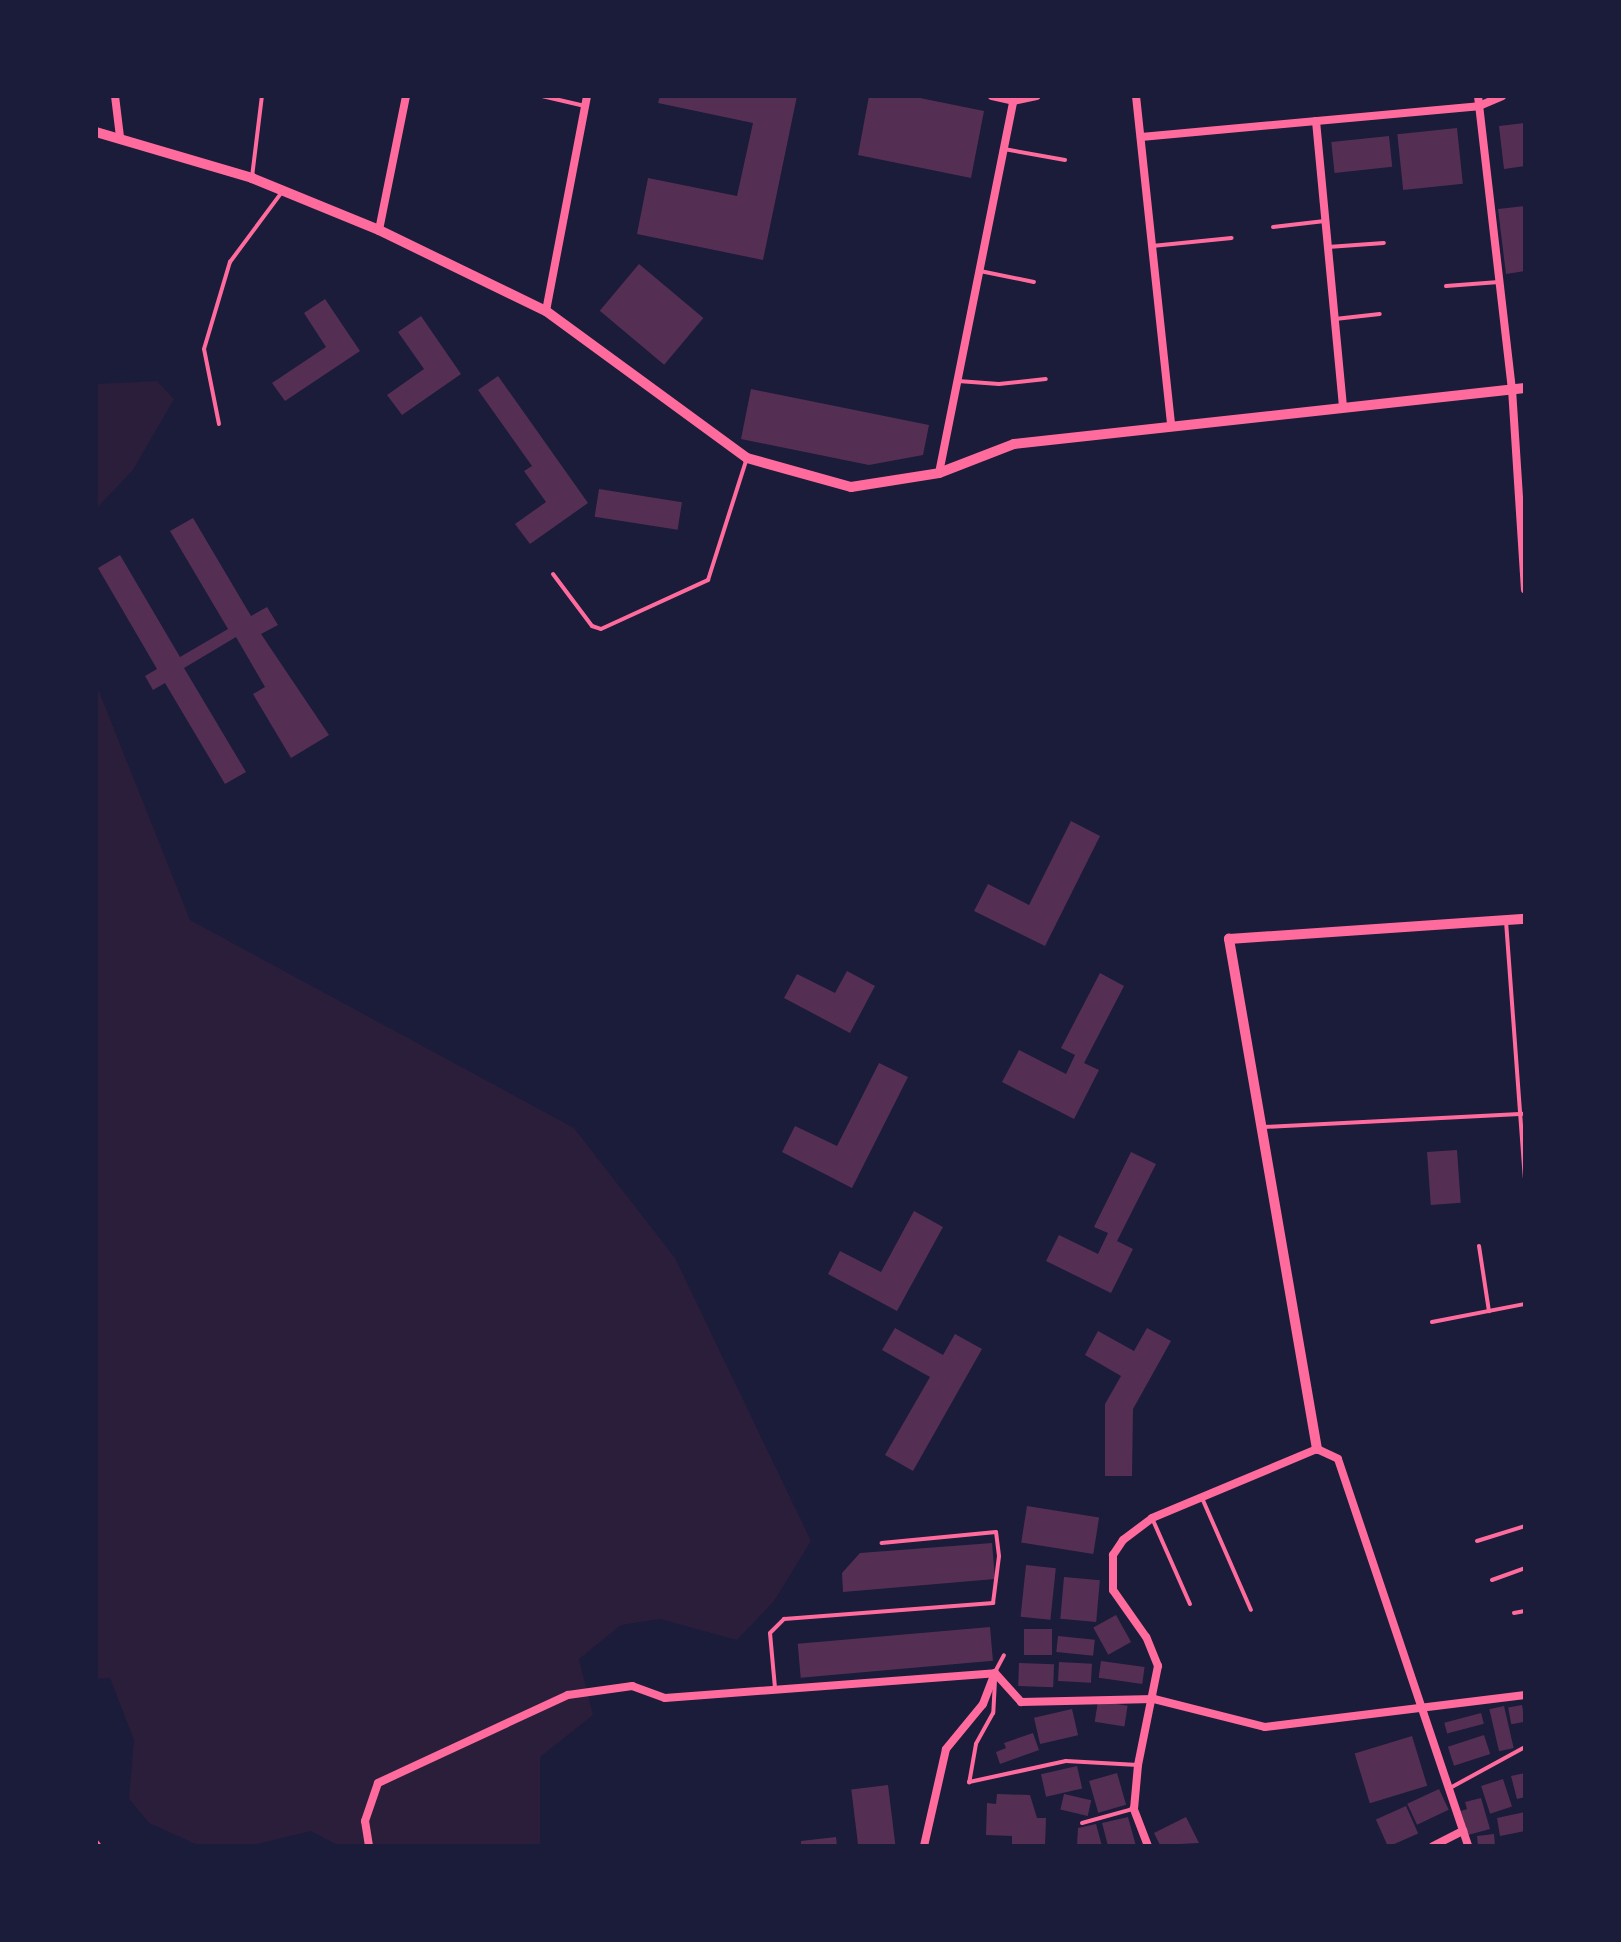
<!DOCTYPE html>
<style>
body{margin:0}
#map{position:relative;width:1621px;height:1942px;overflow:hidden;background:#1b1b3a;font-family:Georgia,serif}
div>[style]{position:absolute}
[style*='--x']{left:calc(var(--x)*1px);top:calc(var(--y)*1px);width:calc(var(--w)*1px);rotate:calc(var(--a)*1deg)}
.green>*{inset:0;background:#2a1e3b}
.building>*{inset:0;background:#542f53;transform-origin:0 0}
.service>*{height:4px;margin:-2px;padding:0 2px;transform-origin:2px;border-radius:2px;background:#ff6b9d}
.minor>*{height:8px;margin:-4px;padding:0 4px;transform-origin:4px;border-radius:4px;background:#ff6b9d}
.tertiary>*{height:10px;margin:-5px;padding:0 5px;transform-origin:5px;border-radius:5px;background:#ff6b9d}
span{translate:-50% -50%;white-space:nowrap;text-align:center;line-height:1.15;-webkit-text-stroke:6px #1b1b3a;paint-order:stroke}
.frame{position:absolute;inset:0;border:98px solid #1b1b3a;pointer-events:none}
</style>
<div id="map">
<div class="green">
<i style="clip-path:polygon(157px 381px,174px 399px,133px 470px,96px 509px,96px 384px)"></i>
<i style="clip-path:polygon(96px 684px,190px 920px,574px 1128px,675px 1258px,811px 1541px,774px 1601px,737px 1640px,660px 1619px,621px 1625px,579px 1659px,593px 1715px,540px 1757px,540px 1846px,339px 1846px,311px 1831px,249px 1846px,200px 1846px,149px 1823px,129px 1799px,134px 1740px,110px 1678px,96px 1679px)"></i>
</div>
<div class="building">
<i style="clip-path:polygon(660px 96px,797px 96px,763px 260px,637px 234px,648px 178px,737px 196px,753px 123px,658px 103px)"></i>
<i style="clip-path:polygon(869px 96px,910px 96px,984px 111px,971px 178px,858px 155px)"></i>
<i style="clip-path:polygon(1525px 123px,1525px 166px,1504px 169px,1499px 126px)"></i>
<i style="left:1457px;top:128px;width:56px;height:60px;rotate:84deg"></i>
<i style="left:1389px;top:136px;width:31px;height:58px;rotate:84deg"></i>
<i style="clip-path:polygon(1525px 206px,1525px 271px,1506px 274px,1498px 209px)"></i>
<i style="left:639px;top:264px;width:84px;height:61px;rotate:40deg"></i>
<i style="clip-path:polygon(325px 299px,360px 351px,285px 401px,272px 383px,326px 347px,304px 313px)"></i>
<i style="clip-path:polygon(421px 316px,461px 374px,402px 415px,387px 395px,424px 369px,398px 332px)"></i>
<i style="clip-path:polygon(498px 376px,588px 503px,530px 544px,515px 524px,546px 502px,524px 471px,532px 466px,478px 390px)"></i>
<i style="clip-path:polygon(751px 389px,929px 425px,923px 455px,869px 465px,741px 439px)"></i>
<i style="left:599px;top:489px;width:84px;height:28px;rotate:9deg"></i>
<i style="clip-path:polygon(193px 518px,251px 616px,267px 607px,278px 625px,261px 634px,329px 735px,291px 758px,253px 694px,265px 687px,236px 637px,184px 668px,246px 772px,225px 784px,165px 683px,153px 690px,145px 676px,157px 669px,98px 568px,120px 555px,180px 657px,228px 629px,170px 531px)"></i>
<i style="clip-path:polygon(1071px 821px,1100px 836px,1045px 946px,974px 911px,988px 884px,1029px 905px)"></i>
<i style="clip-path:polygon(847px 971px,875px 986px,850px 1033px,784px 998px,797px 974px,835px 993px)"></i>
<i style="clip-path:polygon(1100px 973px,1124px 986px,1084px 1063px,1099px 1070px,1074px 1119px,1002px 1082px,1019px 1050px,1066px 1074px,1075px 1055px,1061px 1048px)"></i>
<i style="clip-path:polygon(879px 1063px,908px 1077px,852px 1188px,782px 1152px,795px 1126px,837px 1146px)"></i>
<i style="left:1457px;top:1150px;width:53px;height:30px;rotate:86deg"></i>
<i style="clip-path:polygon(1131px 1152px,1156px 1164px,1117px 1241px,1133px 1249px,1111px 1293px,1046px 1261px,1059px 1235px,1098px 1254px,1108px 1233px,1094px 1227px)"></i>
<i style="clip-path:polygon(914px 1211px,943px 1227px,897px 1311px,828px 1274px,840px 1251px,881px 1272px)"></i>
<i style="clip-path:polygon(895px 1328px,943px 1355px,955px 1334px,982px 1349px,913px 1471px,885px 1455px,930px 1377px,882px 1350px)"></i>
<i style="clip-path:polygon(1147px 1328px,1171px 1341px,1133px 1409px,1132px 1476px,1105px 1476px,1105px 1404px,1121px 1376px,1085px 1355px,1098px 1331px,1134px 1351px)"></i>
<i style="left:1027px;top:1506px;width:73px;height:37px;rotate:9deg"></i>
<i style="clip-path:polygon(992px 1543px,995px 1579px,843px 1592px,842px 1573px,860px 1553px)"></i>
<i style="left:1026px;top:1565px;width:30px;height:52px;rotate:6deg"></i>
<i style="left:1064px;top:1577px;width:36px;height:42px;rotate:5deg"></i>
<i style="left:1116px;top:1615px;width:31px;height:26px;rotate:61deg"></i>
<i style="left:990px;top:1627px;width:34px;height:193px;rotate:85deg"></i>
<i style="left:1024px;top:1629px;width:28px;height:26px"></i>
<i style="left:1058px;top:1636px;width:37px;height:16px;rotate:6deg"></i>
<i style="left:1101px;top:1661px;width:44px;height:17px;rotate:8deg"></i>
<i style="left:1059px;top:1662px;width:33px;height:19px;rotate:3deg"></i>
<i style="left:1019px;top:1663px;width:35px;height:23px;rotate:2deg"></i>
<i style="left:1098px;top:1701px;width:30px;height:21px;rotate:9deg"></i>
<i style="left:1522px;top:1705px;width:17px;height:14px;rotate:80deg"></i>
<i style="left:1504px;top:1706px;width:43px;height:15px;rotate:77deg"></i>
<i style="left:1072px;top:1709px;width:27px;height:39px;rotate:77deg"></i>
<i style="left:1481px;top:1713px;width:11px;height:38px;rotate:75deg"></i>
<i style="clip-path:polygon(1033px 1733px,1039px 1750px,1000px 1764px,996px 1752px,1006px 1748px,1004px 1743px)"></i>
<i style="left:1484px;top:1735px;width:20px;height:38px;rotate:72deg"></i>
<i style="left:1412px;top:1736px;width:52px;height:60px;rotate:73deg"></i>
<i style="left:1077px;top:1766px;width:23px;height:37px;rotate:77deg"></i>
<i style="left:1117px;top:1773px;width:33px;height:29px;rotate:74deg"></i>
<i style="clip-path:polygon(1525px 1773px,1525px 1797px,1517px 1799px,1511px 1776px)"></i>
<i style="left:1503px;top:1779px;width:29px;height:23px;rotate:72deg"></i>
<i style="left:888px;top:1785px;width:61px;height:37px;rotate:83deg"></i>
<i style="left:1439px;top:1789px;width:23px;height:35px;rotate:65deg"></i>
<i style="clip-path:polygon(997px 1794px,1030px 1795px,1037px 1818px,1046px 1818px,1045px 1846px,1012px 1846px,1012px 1836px,986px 1835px,987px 1803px,996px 1804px)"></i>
<i style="left:1064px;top:1794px;width:28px;height:16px;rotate:13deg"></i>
<i style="clip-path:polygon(1481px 1798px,1490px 1829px,1468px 1835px,1461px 1811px,1467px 1809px,1465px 1802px)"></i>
<i style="left:1406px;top:1806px;width:30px;height:33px;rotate:66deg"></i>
<i style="clip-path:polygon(1525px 1812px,1525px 1831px,1500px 1836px,1497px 1818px)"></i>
<i style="clip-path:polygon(1128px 1817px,1136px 1846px,1108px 1846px,1102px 1823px)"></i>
<i style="clip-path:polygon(1186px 1817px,1199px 1843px,1160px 1845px,1154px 1833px)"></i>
<i style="clip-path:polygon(1096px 1824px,1102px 1846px,1077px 1846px,1078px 1828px)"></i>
<i style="clip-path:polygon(1494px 1834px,1495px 1846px,1478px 1846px,1477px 1836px)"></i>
<i style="clip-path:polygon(836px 1837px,837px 1846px,801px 1846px,801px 1841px)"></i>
</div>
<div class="service">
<i style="--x:542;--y:96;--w:44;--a:13.1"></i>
<i style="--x:1004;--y:149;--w:62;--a:10.2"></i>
<i style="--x:252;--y:177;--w:82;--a:-83"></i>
<i style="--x:1273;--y:227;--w:52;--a:-6.6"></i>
<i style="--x:1152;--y:246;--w:80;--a:-5.7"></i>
<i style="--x:1328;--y:247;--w:56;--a:-4.1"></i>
<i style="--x:980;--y:271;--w:55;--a:11.5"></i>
<i style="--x:1446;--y:286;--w:53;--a:-4.3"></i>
<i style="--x:1335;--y:319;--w:45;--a:-6.3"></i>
<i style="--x:958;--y:381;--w:41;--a:4.2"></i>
<i style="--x:999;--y:384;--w:47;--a:-6.1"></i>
<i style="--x:219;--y:424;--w:76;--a:-101.3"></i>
<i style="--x:204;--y:349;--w:91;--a:-73.4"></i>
<i style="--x:230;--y:262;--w:87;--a:-53.4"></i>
<i style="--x:553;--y:574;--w:65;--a:53.1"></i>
<i style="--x:592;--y:626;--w:9;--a:18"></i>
<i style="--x:601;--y:629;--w:118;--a:-24.6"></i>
<i style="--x:708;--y:580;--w:125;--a:-72.3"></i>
<i style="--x:1506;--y:921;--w:257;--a:85.8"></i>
<i style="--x:1264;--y:1127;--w:261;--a:-2.9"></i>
<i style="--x:1479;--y:1246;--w:66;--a:81.3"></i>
<i style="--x:1432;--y:1322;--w:95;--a:-11"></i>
<i style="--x:1202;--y:1498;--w:122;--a:66.4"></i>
<i style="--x:1152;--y:1518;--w:94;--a:66.2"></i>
<i style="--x:1477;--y:1541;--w:50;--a:-17.4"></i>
<i style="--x:1492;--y:1580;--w:35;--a:-20"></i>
<i style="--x:1514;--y:1613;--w:11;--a:-10"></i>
<i style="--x:995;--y:1672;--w:19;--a:-62"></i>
<i style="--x:995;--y:1680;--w:33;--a:93"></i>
<i style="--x:993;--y:1713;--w:35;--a:119"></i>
<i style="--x:976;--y:1744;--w:39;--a:100"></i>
<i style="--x:969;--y:1782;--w:99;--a:-12.2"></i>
<i style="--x:1066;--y:1761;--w:72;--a:3.2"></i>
<i style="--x:775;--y:1688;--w:55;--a:-95.2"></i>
<i style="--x:770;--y:1633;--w:20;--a:-45"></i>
<i style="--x:784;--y:1619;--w:210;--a:-4.4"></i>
<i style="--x:993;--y:1603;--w:47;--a:-82.7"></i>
<i style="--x:999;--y:1556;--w:24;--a:-97"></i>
<i style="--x:996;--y:1532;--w:115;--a:174.5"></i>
<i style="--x:1450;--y:1788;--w:85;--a:-28.7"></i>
<i style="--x:1082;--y:1823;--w:53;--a:-15.4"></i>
<i style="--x:96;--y:1841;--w:6;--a:51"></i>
</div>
<div class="minor">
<i style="--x:115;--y:96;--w:41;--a:83"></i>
<i style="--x:992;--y:96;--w:22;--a:13"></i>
<i style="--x:1013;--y:101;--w:24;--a:-12"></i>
<i style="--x:1136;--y:96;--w:332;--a:83.9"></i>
<i style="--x:1478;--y:96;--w:295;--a:83.4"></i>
<i style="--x:1512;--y:389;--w:201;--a:86.3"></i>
<i style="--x:1316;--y:121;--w:287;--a:84.6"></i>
<i style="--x:1141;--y:137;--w:339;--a:-5.2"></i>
<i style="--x:1479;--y:106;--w:25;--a:-23"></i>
<i style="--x:379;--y:230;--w:137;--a:-78.6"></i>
<i style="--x:546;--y:311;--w:219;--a:-79.2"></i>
<i style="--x:939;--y:473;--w:379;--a:-78.7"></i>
<i style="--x:369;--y:1846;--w:25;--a:-99"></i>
<i style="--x:365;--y:1821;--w:40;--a:-71.1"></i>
<i style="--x:378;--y:1783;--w:209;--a:-24.9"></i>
<i style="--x:568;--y:1695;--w:65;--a:-8"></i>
<i style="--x:632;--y:1686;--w:35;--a:20"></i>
<i style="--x:665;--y:1698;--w:331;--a:-4.3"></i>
<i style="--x:995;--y:1673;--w:39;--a:48"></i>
<i style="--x:1021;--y:1702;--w:133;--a:-1.3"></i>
<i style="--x:1154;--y:1699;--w:114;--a:14.2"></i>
<i style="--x:1265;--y:1727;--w:262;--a:-7"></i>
<i style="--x:924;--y:1846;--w:99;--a:-77.2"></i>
<i style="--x:946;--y:1749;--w:58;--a:-50.6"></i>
<i style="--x:983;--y:1704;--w:33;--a:-69"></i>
<i style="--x:1148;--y:1846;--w:40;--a:-111"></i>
<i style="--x:1134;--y:1809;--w:44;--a:-84.8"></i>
<i style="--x:1138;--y:1765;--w:101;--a:-78.6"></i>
<i style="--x:1158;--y:1666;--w:31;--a:-112"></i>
<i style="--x:1146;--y:1637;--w:57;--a:-125.1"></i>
<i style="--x:1113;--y:1590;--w:35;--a:-90"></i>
<i style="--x:1113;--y:1555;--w:18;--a:-56"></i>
<i style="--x:1123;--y:1540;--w:36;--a:-37"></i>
<i style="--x:1152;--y:1518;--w:179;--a:-22.7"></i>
<i style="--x:1317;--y:1449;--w:23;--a:25"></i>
<i style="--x:1338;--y:1459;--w:408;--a:71.4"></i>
<i style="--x:1433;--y:1846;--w:34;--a:-27"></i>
</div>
<div class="tertiary">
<i style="--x:96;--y:132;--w:163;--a:16.4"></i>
<i style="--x:252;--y:178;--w:137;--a:22.3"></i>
<i style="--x:379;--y:230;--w:186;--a:25.9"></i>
<i style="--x:546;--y:311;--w:249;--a:36.2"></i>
<i style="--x:747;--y:458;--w:108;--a:15.6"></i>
<i style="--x:851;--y:487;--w:89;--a:-9"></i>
<i style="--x:939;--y:473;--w:80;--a:-21.1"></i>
<i style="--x:1014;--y:444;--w:514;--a:-6.25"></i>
<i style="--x:1317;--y:1449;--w:518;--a:-99.79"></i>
<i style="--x:1229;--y:939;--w:297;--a:-3.9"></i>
</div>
<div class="frame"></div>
</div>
